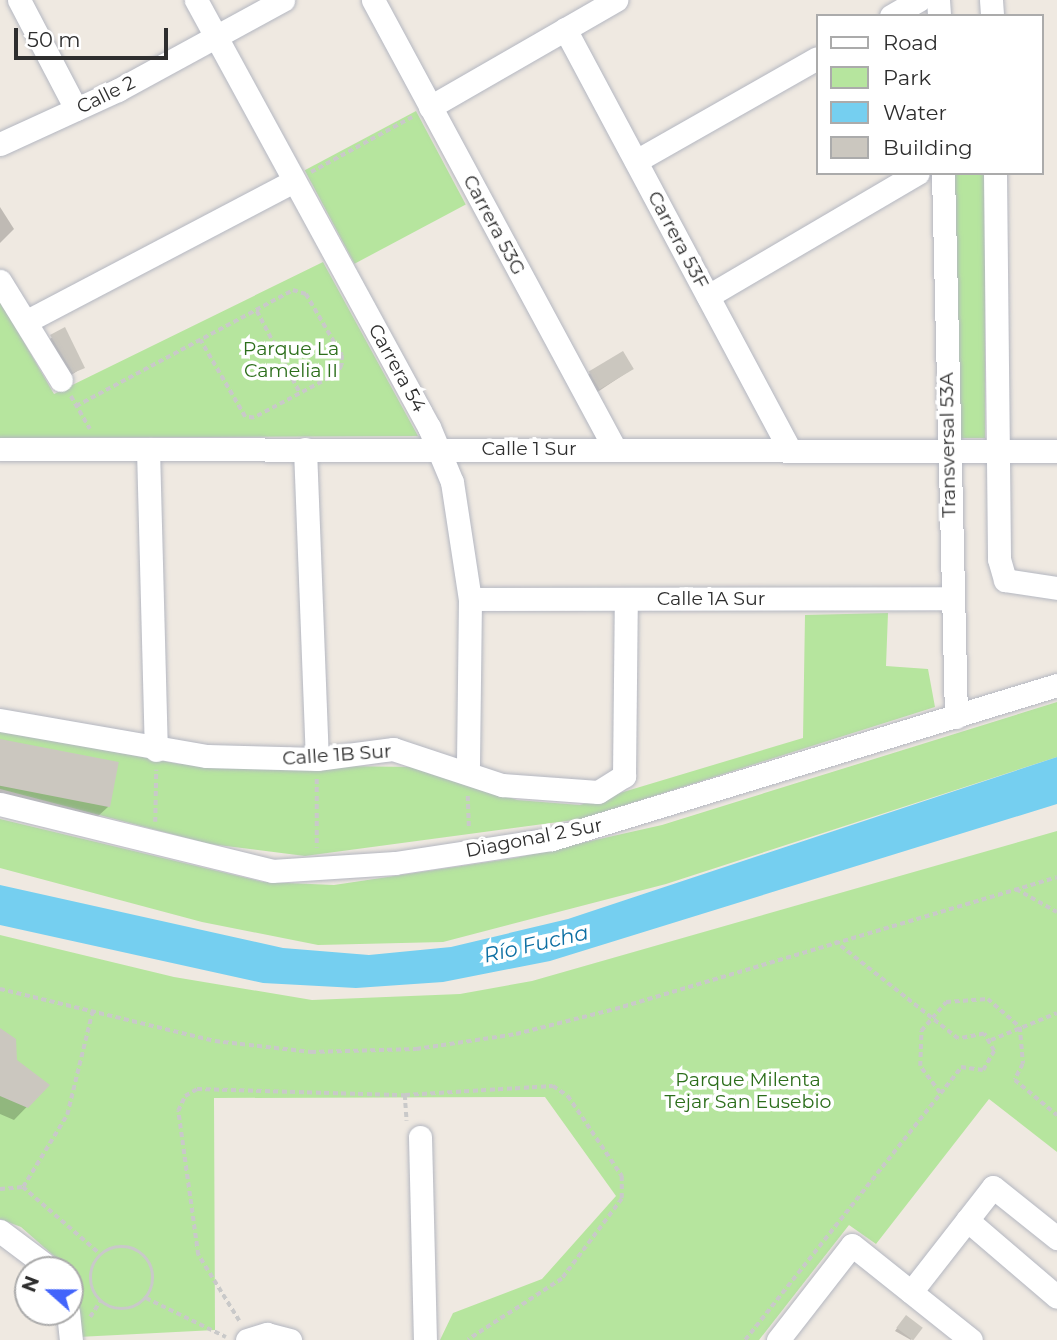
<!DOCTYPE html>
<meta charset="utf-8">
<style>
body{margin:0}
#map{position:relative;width:1057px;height:1340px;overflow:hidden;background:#efe9e1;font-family:Montserrat,sans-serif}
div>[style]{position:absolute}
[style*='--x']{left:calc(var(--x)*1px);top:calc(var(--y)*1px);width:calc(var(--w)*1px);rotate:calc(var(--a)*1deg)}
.green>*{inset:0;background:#b6e59e;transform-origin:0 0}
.water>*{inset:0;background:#75cff0}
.shadow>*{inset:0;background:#0003}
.building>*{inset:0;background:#cbc7bf;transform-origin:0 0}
.path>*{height:3.5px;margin-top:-1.75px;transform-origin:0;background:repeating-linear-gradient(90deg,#c9c9c9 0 5px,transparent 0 8.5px)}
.path>.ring{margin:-1.75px;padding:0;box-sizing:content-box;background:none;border:3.5px solid #c9c9c9;border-radius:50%}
.roads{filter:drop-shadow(0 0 2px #b4b7c1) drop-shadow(0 0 2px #b4b7c1)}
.minor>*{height:23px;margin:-11.5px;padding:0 11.5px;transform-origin:11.5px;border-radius:11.5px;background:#fff}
span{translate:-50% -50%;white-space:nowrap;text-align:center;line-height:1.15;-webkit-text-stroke:7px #fff;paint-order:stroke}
.street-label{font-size:19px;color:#2e2e2e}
.park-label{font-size:19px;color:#2c6e1b}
.water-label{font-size:21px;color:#0d6fa3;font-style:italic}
.legend{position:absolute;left:816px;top:14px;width:228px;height:161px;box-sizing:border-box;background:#fff;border:2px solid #ababab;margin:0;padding:9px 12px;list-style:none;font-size:21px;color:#2e2e2e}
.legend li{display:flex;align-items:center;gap:14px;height:35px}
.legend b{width:35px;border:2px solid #ababab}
.north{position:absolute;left:14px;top:1256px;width:70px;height:70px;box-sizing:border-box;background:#fff;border:2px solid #ababab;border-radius:50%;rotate:291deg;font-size:19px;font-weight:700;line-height:28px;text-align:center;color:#2e2e2e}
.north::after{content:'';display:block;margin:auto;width:24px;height:32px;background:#4264fb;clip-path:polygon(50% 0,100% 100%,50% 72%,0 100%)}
.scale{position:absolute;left:14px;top:28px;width:154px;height:32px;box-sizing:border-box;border:4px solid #2e2e2e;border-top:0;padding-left:9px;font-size:21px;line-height:24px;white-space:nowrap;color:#2e2e2e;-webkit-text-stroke:5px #fff;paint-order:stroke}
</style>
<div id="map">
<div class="green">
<i style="left:416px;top:111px;width:106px;height:126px;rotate:62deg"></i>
<i style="left:952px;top:173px;width:33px;height:265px"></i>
<i style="clip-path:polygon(323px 262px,418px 436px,0 438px,0 301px,54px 394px)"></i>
<i style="clip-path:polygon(888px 613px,886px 666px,928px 669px,935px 707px,581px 819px,305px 856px,210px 844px,0 789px,0 730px,179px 764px,415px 767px,517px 800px,580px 805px,803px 738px,805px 615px)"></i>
<i style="clip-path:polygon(1057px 702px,1057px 757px,666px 884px,443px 942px,318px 945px,202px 922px,0 868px,0 819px,263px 882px,334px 885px,515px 858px,662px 825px)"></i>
<i style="clip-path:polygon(1057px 831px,1057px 1152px,989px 1099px,876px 1244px,849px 1225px,759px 1340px,440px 1340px,453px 1313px,542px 1279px,616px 1196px,545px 1097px,214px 1098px,215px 1330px,78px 1337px,70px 1270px,21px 1227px,0 1219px,0 935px,174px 977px,312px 1000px,460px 994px,532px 981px)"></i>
</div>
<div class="water">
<i style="clip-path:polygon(1057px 757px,1057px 804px,550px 961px,443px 982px,356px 988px,263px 983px,0 925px,0 885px,283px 948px,369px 955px,451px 947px,568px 919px)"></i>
</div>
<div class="shadow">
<i style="clip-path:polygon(0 207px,14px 229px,0 243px)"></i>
<i style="clip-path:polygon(64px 330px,83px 367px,67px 378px,45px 342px)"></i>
<i style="clip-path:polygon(632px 369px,593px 395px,584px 379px,590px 373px)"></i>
<i style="clip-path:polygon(0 740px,109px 806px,96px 818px,0 800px)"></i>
<i style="clip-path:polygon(0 1031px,15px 1061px,47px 1086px,14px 1120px,0 1114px)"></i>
<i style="clip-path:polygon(903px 1320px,920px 1329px,911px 1340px,895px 1331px)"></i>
</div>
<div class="building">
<i style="clip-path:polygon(65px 327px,85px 368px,73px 373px,50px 335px)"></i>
<i style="left:623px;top:351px;width:21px;height:40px;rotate:59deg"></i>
<i style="left:0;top:739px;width:121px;height:46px;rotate:11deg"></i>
<i style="clip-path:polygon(0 1028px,16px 1039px,17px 1060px,50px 1085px,28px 1108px,0 1096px)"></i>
<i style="left:906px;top:1315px;width:21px;height:16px;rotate:37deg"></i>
</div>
<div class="path">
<i style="--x:311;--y:172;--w:115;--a:-28.6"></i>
<i style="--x:257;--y:311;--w:93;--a:62.3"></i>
<i style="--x:71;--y:396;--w:38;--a:60"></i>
<i style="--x:76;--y:406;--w:246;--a:-28.1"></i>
<i style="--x:293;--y:290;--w:14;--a:17"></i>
<i style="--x:306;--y:294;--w:71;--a:59.5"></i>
<i style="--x:342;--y:355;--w:10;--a:90"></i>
<i style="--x:342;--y:365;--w:10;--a:119"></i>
<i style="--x:337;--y:374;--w:94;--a:152.1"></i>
<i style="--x:254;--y:418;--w:9;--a:-174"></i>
<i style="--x:245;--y:417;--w:89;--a:-120.3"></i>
<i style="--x:317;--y:779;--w:69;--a:90"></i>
<i style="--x:468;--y:796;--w:34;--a:88"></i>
<i style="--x:155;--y:822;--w:52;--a:-88.9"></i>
<i style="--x:1016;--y:889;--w:47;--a:29.3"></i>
<i style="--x:0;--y:989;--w:221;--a:13.6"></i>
<i style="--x:215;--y:1041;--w:97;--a:6.5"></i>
<i style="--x:311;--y:1052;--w:105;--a:-1.6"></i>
<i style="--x:416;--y:1049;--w:101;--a:-8.5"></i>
<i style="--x:516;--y:1034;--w:102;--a:-14.2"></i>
<i style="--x:615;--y:1009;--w:461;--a:-16.6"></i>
<i style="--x:991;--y:1040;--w:71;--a:-22.2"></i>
<i style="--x:940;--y:1093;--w:34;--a:-127"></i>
<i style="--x:920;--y:1066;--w:35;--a:-88"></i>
<i style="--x:921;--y:1031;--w:38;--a:-49"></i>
<i style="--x:946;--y:1002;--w:42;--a:-4.1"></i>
<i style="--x:988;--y:999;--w:43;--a:41.2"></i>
<i style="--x:1020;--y:1027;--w:37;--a:85"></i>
<i style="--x:1023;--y:1064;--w:18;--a:117"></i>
<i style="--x:1015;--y:1080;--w:55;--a:39.8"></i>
<i style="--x:405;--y:1095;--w:26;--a:86"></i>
<i style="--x:23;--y:1187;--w:84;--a:-58.6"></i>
<i style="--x:67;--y:1115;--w:109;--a:-76.2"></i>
<i style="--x:0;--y:1189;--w:23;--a:-5"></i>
<i style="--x:23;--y:1187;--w:102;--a:41"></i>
<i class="ring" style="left:91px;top:1247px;width:58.5px;height:58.5px"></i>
<i style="--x:146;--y:1298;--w:89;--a:26"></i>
<i style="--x:90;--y:1317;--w:20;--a:-57"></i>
<i style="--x:239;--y:1321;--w:78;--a:-121.8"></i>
<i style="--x:198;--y:1255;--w:145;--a:-97.9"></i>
<i style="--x:178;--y:1111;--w:17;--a:-65"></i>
<i style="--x:185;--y:1096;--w:14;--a:-30"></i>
<i style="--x:197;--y:1089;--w:208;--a:1.7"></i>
<i style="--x:405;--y:1095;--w:148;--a:-3.5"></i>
<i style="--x:553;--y:1086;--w:18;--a:34"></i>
<i style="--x:568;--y:1096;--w:97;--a:56"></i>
<i style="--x:622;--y:1176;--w:23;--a:90"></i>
<i style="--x:622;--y:1199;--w:100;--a:126.9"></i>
<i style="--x:562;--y:1279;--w:112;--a:147"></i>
<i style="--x:745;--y:1340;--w:348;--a:-51.6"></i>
<i style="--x:961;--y:1067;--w:22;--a:8"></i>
<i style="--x:983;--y:1070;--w:22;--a:-60"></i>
<i style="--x:994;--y:1051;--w:20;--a:-120"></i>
<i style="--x:984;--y:1034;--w:26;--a:169"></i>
<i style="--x:958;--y:1039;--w:157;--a:-141.7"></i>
</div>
<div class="roads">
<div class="minor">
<i style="--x:19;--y:0;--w:123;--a:62.4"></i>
<i style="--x:196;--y:0;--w:486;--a:61.4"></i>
<i style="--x:429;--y:427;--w:60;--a:67.3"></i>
<i style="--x:452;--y:482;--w:118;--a:81.3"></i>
<i style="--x:470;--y:599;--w:174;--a:90.7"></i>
<i style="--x:373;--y:0;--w:510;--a:61.68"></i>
<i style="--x:938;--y:0;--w:16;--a:86"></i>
<i style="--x:991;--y:0;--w:16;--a:86"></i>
<i style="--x:891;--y:16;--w:32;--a:-30"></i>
<i style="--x:565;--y:29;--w:477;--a:61.9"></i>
<i style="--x:430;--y:107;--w:215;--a:-29.9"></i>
<i style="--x:0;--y:144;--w:130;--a:-24.6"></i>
<i style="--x:118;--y:90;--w:188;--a:-28.6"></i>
<i style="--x:636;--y:161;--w:208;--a:-29.6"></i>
<i style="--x:943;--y:173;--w:544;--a:88.63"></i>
<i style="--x:995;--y:173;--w:386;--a:89.4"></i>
<i style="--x:999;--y:559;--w:22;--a:74"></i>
<i style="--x:1005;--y:580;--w:53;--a:8.7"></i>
<i style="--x:0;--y:281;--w:116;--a:58.4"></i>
<i style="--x:708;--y:296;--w:243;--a:-30.4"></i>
<i style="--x:27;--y:321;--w:301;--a:-27.7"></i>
<i style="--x:0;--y:449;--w:1057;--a:0.11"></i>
<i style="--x:148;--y:449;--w:301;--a:88.5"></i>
<i style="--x:305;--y:449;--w:310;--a:87.8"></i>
<i style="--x:470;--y:599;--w:482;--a:-0.1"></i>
<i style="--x:0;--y:720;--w:210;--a:9.9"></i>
<i style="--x:207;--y:756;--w:110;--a:1.6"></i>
<i style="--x:317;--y:759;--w:77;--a:-7.5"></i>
<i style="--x:393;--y:749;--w:115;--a:18.3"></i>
<i style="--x:502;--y:785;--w:96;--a:4.2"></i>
<i style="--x:598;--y:792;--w:31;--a:-32"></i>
<i style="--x:624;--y:776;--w:177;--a:-89.4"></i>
<i style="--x:0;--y:804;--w:280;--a:13.8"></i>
<i style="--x:272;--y:871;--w:123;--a:-3.7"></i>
<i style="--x:395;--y:863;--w:159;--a:-8.7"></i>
<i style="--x:552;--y:839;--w:528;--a:-16.96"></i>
<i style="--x:420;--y:1137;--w:203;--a:88.6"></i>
<i style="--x:967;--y:1220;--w:118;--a:40.5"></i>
<i style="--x:0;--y:1231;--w:65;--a:36.9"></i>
<i style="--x:911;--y:1292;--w:133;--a:-52"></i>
<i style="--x:993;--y:1187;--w:82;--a:38.6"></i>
<i style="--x:68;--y:1312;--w:28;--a:84"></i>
<i style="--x:247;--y:1340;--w:21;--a:-17"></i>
<i style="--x:267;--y:1334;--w:24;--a:15"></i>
<i style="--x:778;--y:1340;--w:120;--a:-52.1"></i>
<i style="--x:852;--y:1245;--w:152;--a:38.6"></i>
</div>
</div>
<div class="street-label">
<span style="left:106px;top:95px;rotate:-26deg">Calle 2</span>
<span style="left:494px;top:225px;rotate:62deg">Carrera 53G</span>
<span style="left:678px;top:240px;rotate:62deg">Carrera 53F</span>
<span style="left:397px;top:368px;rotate:61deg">Carrera 54</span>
<span style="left:948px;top:445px;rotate:-91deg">Transversal 53A</span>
<span style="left:529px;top:449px">Calle 1 Sur</span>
<span style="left:711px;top:599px">Calle 1A Sur</span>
<span style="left:337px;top:755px;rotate:-4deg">Calle 1B Sur</span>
<span style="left:534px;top:838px;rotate:-11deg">Diagonal 2 Sur</span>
</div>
<div class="park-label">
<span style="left:291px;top:360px">Parque La<br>Camelia II</span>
<span style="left:748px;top:1091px">Parque Milenta<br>Tejar San Eusebio</span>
</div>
<div class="water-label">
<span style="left:536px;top:944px;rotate:-13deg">Río Fucha</span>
</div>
<ul class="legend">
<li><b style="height:9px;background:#fff"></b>Road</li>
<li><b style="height:19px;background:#b6e59e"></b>Park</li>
<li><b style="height:19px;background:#75cff0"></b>Water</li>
<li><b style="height:19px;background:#cbc7bf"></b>Building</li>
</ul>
<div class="north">N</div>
<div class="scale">50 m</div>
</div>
